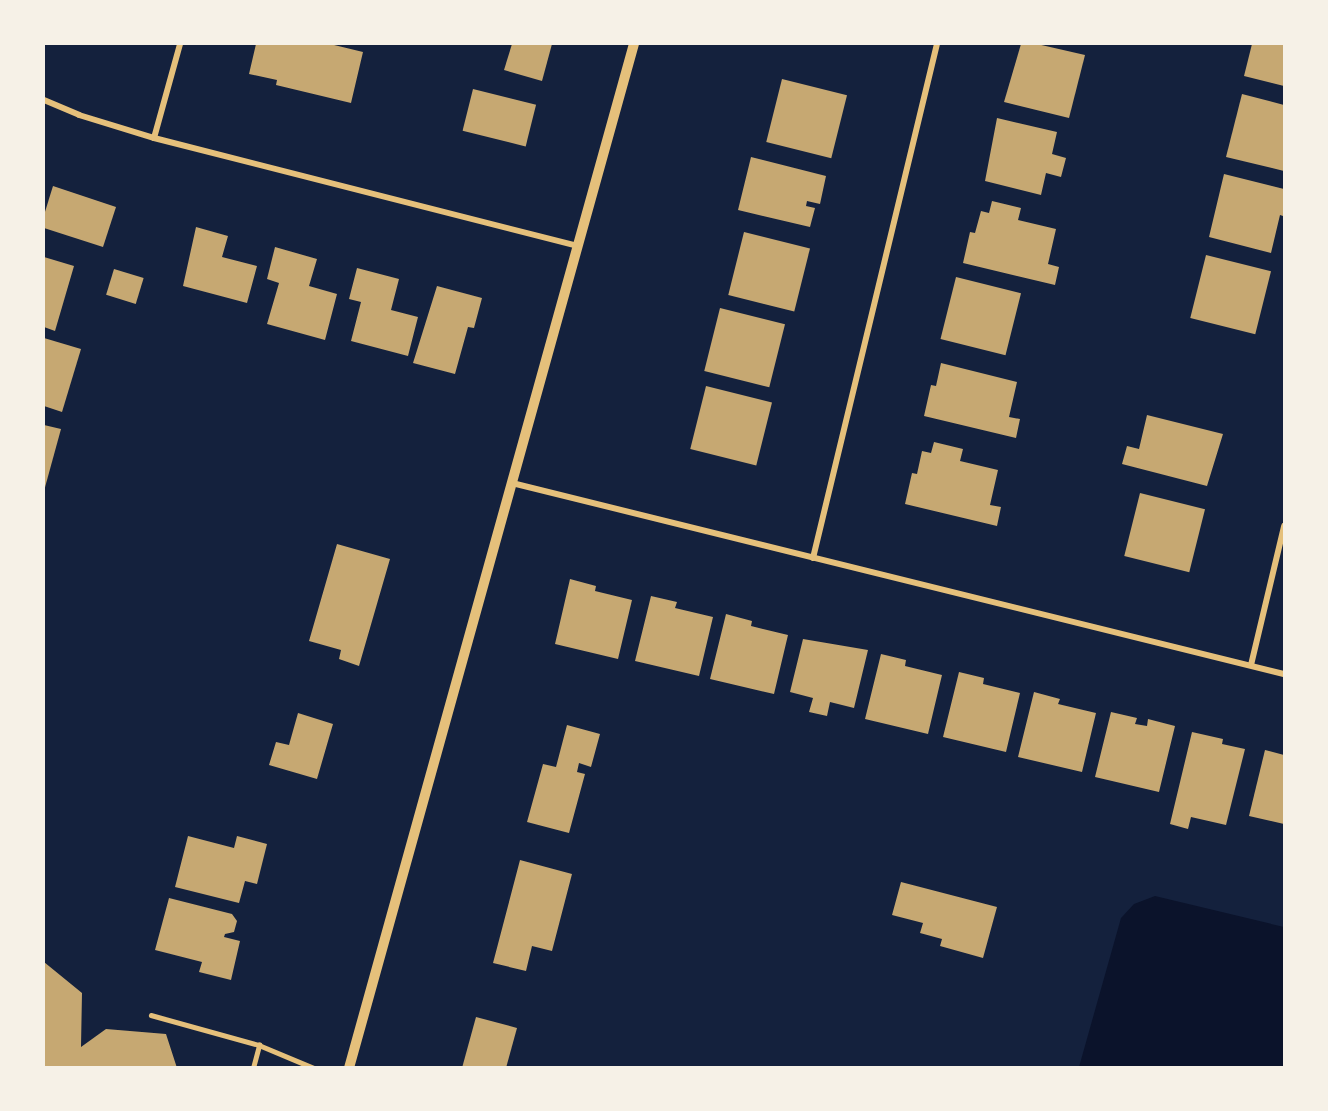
<!DOCTYPE html>
<style>
body{margin:0}
#map{position:relative;width:1328px;height:1111px;overflow:hidden;background:#14213d;font-family:"PT Serif",serif}
div>[style]{position:absolute}
[style*='--x']{left:calc(var(--x)*1px);top:calc(var(--y)*1px);width:calc(var(--w)*1px);rotate:calc(var(--a)*1deg)}
.water>*{inset:0;background:#0b132b}
.building>*{inset:0;background:#c6a872;transform-origin:0 0}
.service>*{height:4.5px;margin:-2.25px;padding:0 2.25px;transform-origin:2.25px;border-radius:2.25px;background:#e5c07b}
.minor>*{height:6px;margin:-3px;padding:0 3px;transform-origin:3px;border-radius:3px;background:#e5c07b}
.tertiary>*{height:10px;margin:-5px;padding:0 5px;transform-origin:5px;border-radius:5px;background:#e5c07b}
span{translate:-50% -50%;white-space:nowrap;text-align:center;line-height:1.15;-webkit-text-stroke:6px #f6f1e7;paint-order:stroke}
.frame{position:absolute;inset:0;border:45px solid #f6f1e7;pointer-events:none}
</style>
<div id="map">
<div class="water">
<i style="clip-path:polygon(1155px 896px,1284px 927px,1284px 1067px,1079px 1067px,1121px 918px,1134px 904px)"></i>
</div>
<div class="building">
<i style="clip-path:polygon(256px 44px,330px 44px,363px 52px,351px 103px,276px 85px,277px 80px,249px 74px)"></i>
<i style="clip-path:polygon(512px 44px,552px 44px,542px 81px,504px 70px)"></i>
<i style="clip-path:polygon(1021px 44px,1037px 44px,1085px 55px,1069px 118px,1004px 102px)"></i>
<i style="clip-path:polygon(1252px 44px,1284px 44px,1284px 86px,1244px 76px)"></i>
<i style="left:782px;top:79px;width:67px;height:65px;rotate:14deg"></i>
<i style="left:473px;top:89px;width:65px;height:43px;rotate:14deg"></i>
<i style="clip-path:polygon(1242px 94px,1284px 105px,1284px 171px,1226px 157px)"></i>
<i style="clip-path:polygon(997px 118px,1057px 132px,1052px 154px,1066px 158px,1061px 177px,1046px 173px,1041px 195px,985px 181px)"></i>
<i style="clip-path:polygon(751px 157px,826px 176px,820px 204px,807px 201px,806px 206px,815px 208px,810px 227px,738px 210px)"></i>
<i style="clip-path:polygon(1224px 174px,1284px 189px,1284px 211px,1283px 216px,1280px 215px,1271px 253px,1209px 237px)"></i>
<i style="clip-path:polygon(53px 186px,116px 207px,103px 247px,44px 228px,44px 215px)"></i>
<i style="clip-path:polygon(992px 201px,1021px 208px,1018px 220px,1056px 229px,1048px 264px,1059px 267px,1055px 285px,963px 263px,970px 232px,975px 233px,981px 211px,989px 213px)"></i>
<i style="clip-path:polygon(196px 227px,228px 236px,222px 257px,257px 266px,247px 303px,183px 286px)"></i>
<i style="left:744px;top:232px;width:68px;height:65px;rotate:14deg"></i>
<i style="clip-path:polygon(275px 247px,317px 259px,309px 286px,337px 294px,325px 340px,267px 324px,279px 283px,267px 279px)"></i>
<i style="left:1206px;top:255px;width:67px;height:65px;rotate:14deg"></i>
<i style="clip-path:polygon(44px 257px,74px 266px,55px 331px,44px 327px)"></i>
<i style="clip-path:polygon(357px 268px,399px 279px,391px 310px,418px 317px,408px 356px,351px 341px,361px 302px,349px 299px)"></i>
<i style="left:114px;top:269px;width:31px;height:27px;rotate:17deg"></i>
<i style="left:956px;top:277px;width:67px;height:64px;rotate:14deg"></i>
<i style="clip-path:polygon(437px 286px,482px 298px,474px 328px,468px 327px,455px 374px,413px 363px)"></i>
<i style="left:720px;top:308px;width:67px;height:65px;rotate:14deg"></i>
<i style="clip-path:polygon(44px 338px,81px 349px,62px 412px,44px 406px)"></i>
<i style="clip-path:polygon(941px 363px,1017px 382px,1009px 417px,1020px 419px,1016px 438px,924px 416px,931px 385px,936px 386px)"></i>
<i style="left:706px;top:386px;width:68px;height:65px;rotate:14deg"></i>
<i style="clip-path:polygon(1147px 415px,1223px 434px,1207px 486px,1122px 464px,1127px 446px,1139px 449px)"></i>
<i style="clip-path:polygon(44px 425px,61px 429px,44px 491px)"></i>
<i style="clip-path:polygon(934px 442px,963px 449px,960px 461px,998px 470px,990px 505px,1001px 507px,997px 526px,905px 504px,912px 473px,917px 474px,922px 451px,931px 453px)"></i>
<i style="left:1140px;top:493px;width:67px;height:65px;rotate:14deg"></i>
<i style="clip-path:polygon(337px 544px,390px 559px,359px 666px,339px 659px,341px 650px,309px 641px)"></i>
<i style="clip-path:polygon(570px 579px,596px 586px,595px 591px,632px 600px,618px 659px,555px 644px)"></i>
<i style="clip-path:polygon(651px 596px,677px 602px,675px 608px,713px 617px,699px 676px,635px 661px)"></i>
<i style="clip-path:polygon(726px 614px,752px 621px,751px 626px,788px 635px,774px 694px,710px 679px)"></i>
<i style="clip-path:polygon(803px 639px,868px 650px,854px 708px,830px 702px,827px 716px,809px 712px,813px 698px,790px 692px)"></i>
<i style="clip-path:polygon(881px 654px,906px 660px,905px 666px,942px 675px,928px 734px,865px 719px)"></i>
<i style="clip-path:polygon(959px 672px,984px 678px,983px 684px,1020px 693px,1006px 752px,943px 737px)"></i>
<i style="clip-path:polygon(1034px 692px,1060px 699px,1058px 704px,1096px 713px,1082px 772px,1018px 757px)"></i>
<i style="clip-path:polygon(1111px 712px,1137px 718px,1135px 724px,1147px 726px,1148px 719px,1175px 726px,1159px 792px,1095px 777px)"></i>
<i style="clip-path:polygon(298px 713px,333px 724px,317px 779px,269px 765px,276px 742px,289px 745px)"></i>
<i style="clip-path:polygon(567px 725px,600px 734px,591px 767px,579px 763px,577px 772px,585px 774px,569px 833px,527px 822px,543px 764px,556px 767px)"></i>
<i style="clip-path:polygon(1192px 732px,1223px 739px,1222px 744px,1245px 749px,1226px 825px,1191px 817px,1188px 829px,1170px 824px)"></i>
<i style="clip-path:polygon(1265px 750px,1284px 755px,1284px 824px,1249px 816px)"></i>
<i style="clip-path:polygon(188px 836px,234px 848px,237px 836px,267px 844px,257px 884px,245px 881px,239px 903px,175px 887px)"></i>
<i style="clip-path:polygon(520px 860px,572px 874px,552px 951px,532px 946px,526px 971px,493px 963px)"></i>
<i style="clip-path:polygon(901px 882px,997px 907px,983px 958px,940px 946px,942px 939px,920px 933px,923px 923px,892px 915px)"></i>
<i style="clip-path:polygon(169px 898px,232px 914px,237px 921px,234px 932px,225px 934px,224px 937px,240px 941px,231px 980px,199px 972px,202px 962px,155px 950px)"></i>
<i style="clip-path:polygon(44px 962px,82px 993px,81px 1047px,106px 1029px,166px 1034px,177px 1068px,44px 1068px)"></i>
<i style="clip-path:polygon(476px 1017px,517px 1028px,506px 1068px,462px 1068px)"></i>
</div>
<div class="service">
<i style="--x:151;--y:1015;--w:112;--a:15.5"></i>
<i style="--x:259;--y:1045;--w:60;--a:22.7"></i>
<i style="--x:253;--y:1068;--w:24;--a:-75"></i>
</div>
<div class="minor">
<i style="--x:44;--y:100;--w:38;--a:23"></i>
<i style="--x:79;--y:115;--w:78;--a:17"></i>
<i style="--x:154;--y:138;--w:438;--a:14.3"></i>
<i style="--x:154;--y:138;--w:98;--a:-74.5"></i>
<i style="--x:512;--y:483;--w:795;--a:13.9"></i>
<i style="--x:813;--y:558;--w:529;--a:-76.44"></i>
<i style="--x:1251;--y:665;--w:143;--a:-76.6"></i>
</div>
<div class="tertiary">
<i style="--x:349;--y:1068;--w:1063;--a:-74.45"></i>
</div>
<div class="frame"></div>
</div>
